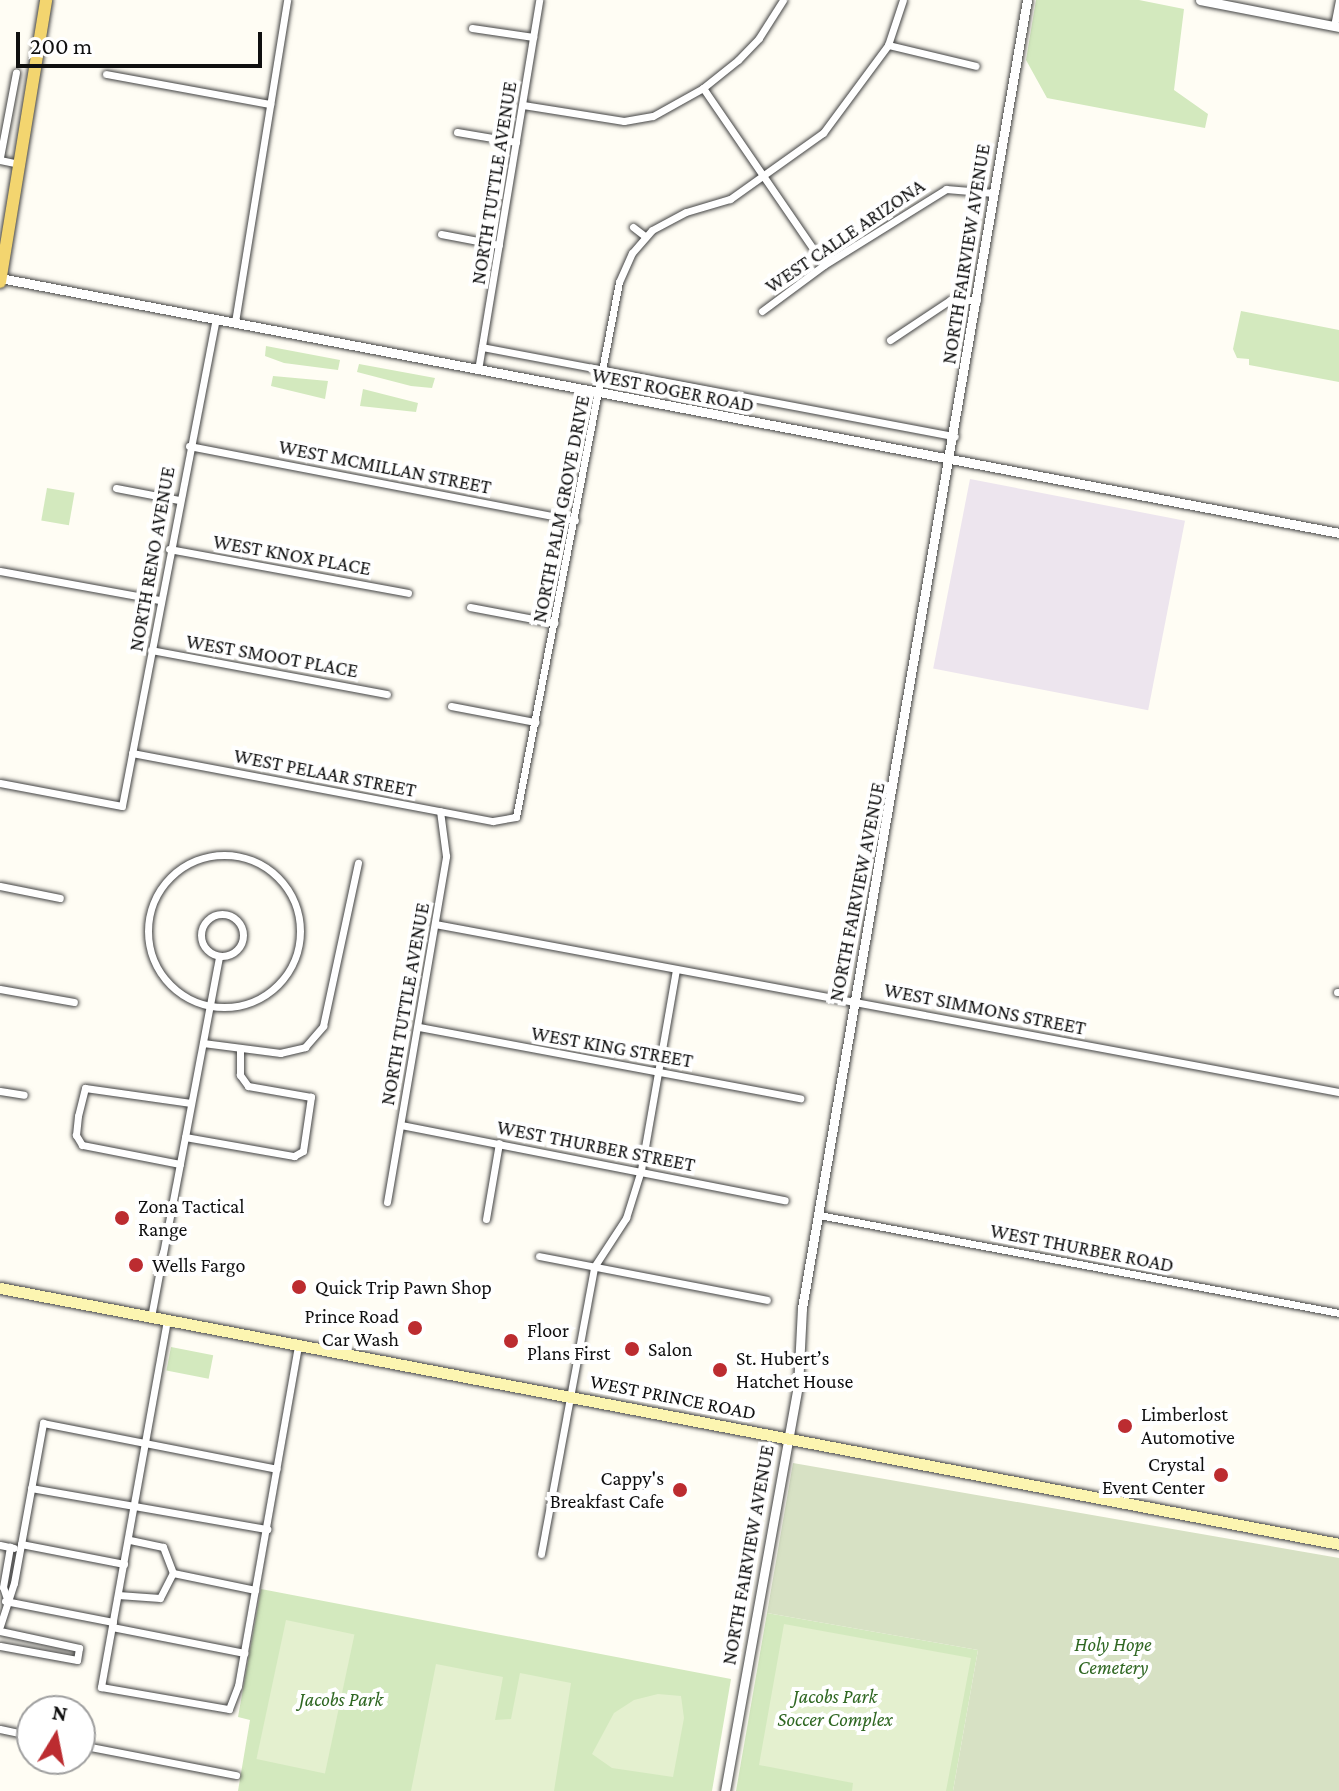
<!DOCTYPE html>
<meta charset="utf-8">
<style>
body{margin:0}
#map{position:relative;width:1339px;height:1791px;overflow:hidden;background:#fffdf4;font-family:"Crimson Pro",serif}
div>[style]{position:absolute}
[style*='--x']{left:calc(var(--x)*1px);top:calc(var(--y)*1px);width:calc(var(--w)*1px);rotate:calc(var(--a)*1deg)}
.industrial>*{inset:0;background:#ede5ee;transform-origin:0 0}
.green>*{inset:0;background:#d3e9be;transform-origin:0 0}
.cemetery>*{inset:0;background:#d7e1c4}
.pitch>*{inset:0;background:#e4f0cf;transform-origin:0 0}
.roads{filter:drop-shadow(0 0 2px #434343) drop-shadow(0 0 2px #434343)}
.minor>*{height:7px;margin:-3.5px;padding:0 3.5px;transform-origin:3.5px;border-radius:3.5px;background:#fff}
.minor>.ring{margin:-3.5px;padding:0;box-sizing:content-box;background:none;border:7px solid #fff;border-radius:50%}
.tertiary>*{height:9px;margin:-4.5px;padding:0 4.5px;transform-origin:4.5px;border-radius:4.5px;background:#fff}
.secondary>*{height:11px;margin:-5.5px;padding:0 5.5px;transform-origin:5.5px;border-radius:5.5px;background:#fcf5b1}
.primary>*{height:12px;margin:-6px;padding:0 6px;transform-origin:6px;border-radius:6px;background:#f3d56f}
.dots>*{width:22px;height:22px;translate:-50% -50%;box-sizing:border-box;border:4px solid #fff;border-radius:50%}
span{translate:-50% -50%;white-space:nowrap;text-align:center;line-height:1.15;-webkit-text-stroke:8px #fff;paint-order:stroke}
.street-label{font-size:20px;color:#101010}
.poi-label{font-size:20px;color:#101010}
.left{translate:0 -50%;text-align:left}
.right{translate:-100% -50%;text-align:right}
.park-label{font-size:20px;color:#2f6722;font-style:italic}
.north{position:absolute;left:16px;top:1695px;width:80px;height:80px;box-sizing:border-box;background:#fff;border:2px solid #9f9f9f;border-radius:50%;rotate:10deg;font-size:22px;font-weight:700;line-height:32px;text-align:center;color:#101010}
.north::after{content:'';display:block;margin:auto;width:28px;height:36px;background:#bc2c30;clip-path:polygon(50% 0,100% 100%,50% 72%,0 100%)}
.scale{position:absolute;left:16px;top:32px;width:246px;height:36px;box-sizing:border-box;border:4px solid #101010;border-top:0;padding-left:10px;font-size:24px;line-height:28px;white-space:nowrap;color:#101010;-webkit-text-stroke:6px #fff;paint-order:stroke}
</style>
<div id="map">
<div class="industrial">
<i style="left:970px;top:479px;width:219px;height:193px;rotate:11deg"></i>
</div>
<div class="green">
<i style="clip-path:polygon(1036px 0,1139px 0,1184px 9px,1174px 90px,1208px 114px,1205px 128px,1047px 98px,1026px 60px)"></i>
<i style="clip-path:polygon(1241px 311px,1339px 330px,1339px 382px,1249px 365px,1249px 359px,1237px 358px,1233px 349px)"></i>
<i style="clip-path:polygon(266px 346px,340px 360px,338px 370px,284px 363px,265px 356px)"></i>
<i style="clip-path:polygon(359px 364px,435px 378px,432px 388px,411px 386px,357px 372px)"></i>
<i style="clip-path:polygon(273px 376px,328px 381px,325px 399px,271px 386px)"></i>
<i style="clip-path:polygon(363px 389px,418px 403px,416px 412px,360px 406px)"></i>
<i style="left:47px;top:488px;width:28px;height:33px;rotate:10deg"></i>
<i style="left:171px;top:1347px;width:43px;height:24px;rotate:11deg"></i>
<i style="clip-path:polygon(261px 1589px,731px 1679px,712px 1791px,238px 1791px,250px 1720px,238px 1717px)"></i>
<i style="clip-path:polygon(767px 1613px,978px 1650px,953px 1791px,736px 1791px)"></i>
</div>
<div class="cemetery">
<i style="clip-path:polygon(793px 1463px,1339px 1558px,1339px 1791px,953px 1791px,978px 1650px,767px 1613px)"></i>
</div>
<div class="pitch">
<i style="left:286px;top:1620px;width:70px;height:142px;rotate:12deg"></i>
<i style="clip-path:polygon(784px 1624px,971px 1658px,946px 1791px,852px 1791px,853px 1783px,759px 1765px)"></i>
<i style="clip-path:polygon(436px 1664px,503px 1677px,495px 1720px,511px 1719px,520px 1673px,571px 1683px,554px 1791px,411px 1791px)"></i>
<i style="clip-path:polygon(658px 1694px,681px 1696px,684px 1718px,673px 1777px,612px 1768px,592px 1754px,614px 1713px,634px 1700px)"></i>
</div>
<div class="roads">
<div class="minor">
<i style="--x:1334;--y:26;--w:26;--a:-79"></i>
<i style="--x:472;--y:28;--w:62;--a:8.4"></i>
<i style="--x:888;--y:45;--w:90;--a:13.4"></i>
<i style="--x:106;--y:74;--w:167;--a:10.4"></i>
<i style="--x:703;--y:88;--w:214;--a:55.6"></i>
<i style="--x:523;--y:105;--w:102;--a:9"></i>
<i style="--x:624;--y:121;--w:29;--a:-10"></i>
<i style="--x:653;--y:116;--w:57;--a:-29.2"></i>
<i style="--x:703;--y:88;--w:45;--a:-38.7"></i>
<i style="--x:738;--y:60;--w:30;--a:-46"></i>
<i style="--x:759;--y:38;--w:45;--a:-57.7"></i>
<i style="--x:457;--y:132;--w:60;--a:9.6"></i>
<i style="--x:0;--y:157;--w:86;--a:-79.3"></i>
<i style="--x:0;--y:160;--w:19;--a:12"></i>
<i style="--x:633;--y:227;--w:16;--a:38"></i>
<i style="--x:441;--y:234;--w:59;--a:10.7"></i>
<i style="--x:762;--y:311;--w:77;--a:-36.6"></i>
<i style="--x:824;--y:265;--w:144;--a:-31.9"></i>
<i style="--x:946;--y:189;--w:48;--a:4.8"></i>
<i style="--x:235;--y:322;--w:326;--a:-80.8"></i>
<i style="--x:890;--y:340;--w:72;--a:-33.7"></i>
<i style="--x:950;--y:300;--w:27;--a:0"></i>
<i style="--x:482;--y:347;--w:481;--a:10.7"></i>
<i style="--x:478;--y:370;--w:375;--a:-80.6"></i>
<i style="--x:189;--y:446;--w:393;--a:10.9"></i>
<i style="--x:116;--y:488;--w:64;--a:10.8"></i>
<i style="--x:169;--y:549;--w:243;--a:10.4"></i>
<i style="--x:0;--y:571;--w:162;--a:10.3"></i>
<i style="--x:470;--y:607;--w:86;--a:10.7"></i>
<i style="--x:151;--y:650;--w:240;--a:10.6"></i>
<i style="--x:451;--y:706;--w:86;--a:10.8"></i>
<i style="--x:132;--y:753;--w:367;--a:10.7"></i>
<i style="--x:493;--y:821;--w:23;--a:-10"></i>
<i style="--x:516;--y:817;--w:545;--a:-79.1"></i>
<i style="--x:619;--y:282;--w:32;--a:-66"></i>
<i style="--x:632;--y:253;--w:30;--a:-49"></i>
<i style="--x:652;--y:230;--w:38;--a:-28"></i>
<i style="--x:686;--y:212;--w:46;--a:-16.5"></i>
<i style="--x:730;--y:199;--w:114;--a:-35.4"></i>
<i style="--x:823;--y:133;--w:109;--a:-53.5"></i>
<i style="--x:888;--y:45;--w:47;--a:-71.6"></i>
<i style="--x:0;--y:783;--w:124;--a:10.7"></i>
<i style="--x:122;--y:806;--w:496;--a:-79.1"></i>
<i class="ring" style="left:148px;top:855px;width:145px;height:145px"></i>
<i style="--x:0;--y:886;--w:61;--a:11.3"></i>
<i class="ring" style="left:201px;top:914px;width:35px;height:35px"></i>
<i style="--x:435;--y:924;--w:919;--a:10.53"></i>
<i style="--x:0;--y:989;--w:75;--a:10"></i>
<i style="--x:1337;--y:992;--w:2;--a:0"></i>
<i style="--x:419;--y:1027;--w:388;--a:10.6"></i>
<i style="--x:203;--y:1043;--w:78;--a:7.4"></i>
<i style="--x:280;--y:1053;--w:26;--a:-13"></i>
<i style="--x:305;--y:1047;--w:28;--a:-49"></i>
<i style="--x:323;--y:1026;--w:167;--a:-77.9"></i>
<i style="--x:0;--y:1091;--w:24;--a:9"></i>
<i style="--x:401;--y:1125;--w:391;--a:11.1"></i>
<i style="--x:185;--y:1137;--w:111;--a:9.9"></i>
<i style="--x:294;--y:1156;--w:10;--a:-29"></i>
<i style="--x:303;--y:1151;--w:55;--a:-81.6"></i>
<i style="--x:311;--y:1097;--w:64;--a:-170.1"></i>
<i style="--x:248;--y:1086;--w:14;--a:-126"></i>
<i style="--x:240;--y:1075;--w:26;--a:-90"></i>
<i style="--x:180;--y:1164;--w:100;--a:-169"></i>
<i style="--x:82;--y:1145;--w:12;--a:-121"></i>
<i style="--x:76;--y:1135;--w:19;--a:-84"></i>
<i style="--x:78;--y:1116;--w:29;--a:-76"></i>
<i style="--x:85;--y:1088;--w:107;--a:8.1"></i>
<i style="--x:387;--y:1202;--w:351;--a:-80.3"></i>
<i style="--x:446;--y:856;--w:45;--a:-97.6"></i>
<i style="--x:819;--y:1215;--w:529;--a:10.67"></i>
<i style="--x:486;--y:1219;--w:77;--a:-80.3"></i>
<i style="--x:539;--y:1256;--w:232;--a:10.9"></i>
<i style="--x:151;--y:1317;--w:367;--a:-79.3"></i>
<i style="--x:167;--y:1320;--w:373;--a:100.2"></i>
<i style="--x:101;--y:1687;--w:130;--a:9.8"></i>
<i style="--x:229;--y:1709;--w:25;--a:-69"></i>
<i style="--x:238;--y:1686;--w:347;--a:-80"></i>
<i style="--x:31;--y:1488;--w:240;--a:9.9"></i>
<i style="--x:21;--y:1544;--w:105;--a:11"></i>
<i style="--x:0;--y:1545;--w:14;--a:12"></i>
<i style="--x:541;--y:1554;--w:292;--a:-79.5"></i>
<i style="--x:594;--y:1267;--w:59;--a:-56.9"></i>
<i style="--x:626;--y:1218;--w:50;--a:-72.6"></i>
<i style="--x:641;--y:1170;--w:203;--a:-80.1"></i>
<i style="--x:173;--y:1573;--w:84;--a:11.7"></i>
<i style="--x:118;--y:1595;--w:42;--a:4.1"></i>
<i style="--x:160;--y:1598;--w:28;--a:-63"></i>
<i style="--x:173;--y:1573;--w:28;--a:-111"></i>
<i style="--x:163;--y:1547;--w:35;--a:-168"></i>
<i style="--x:6;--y:1596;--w:9;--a:-108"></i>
<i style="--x:3;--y:1587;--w:41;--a:-80.1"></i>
<i style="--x:5;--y:1601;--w:110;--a:11"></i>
<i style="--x:0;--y:1626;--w:45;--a:-72"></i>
<i style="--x:14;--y:1583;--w:163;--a:-79.7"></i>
<i style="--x:43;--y:1423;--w:238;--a:11.1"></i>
<i style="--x:112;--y:1627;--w:135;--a:11.1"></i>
<i style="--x:0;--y:1631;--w:81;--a:12.1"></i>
<i style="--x:79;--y:1648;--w:12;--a:99"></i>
<i style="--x:77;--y:1660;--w:78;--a:-169.7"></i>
<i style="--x:0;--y:1729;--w:33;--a:12"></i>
<i style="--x:80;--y:1745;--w:159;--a:10.9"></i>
</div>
<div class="tertiary">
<i style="--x:1200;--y:0;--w:142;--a:11"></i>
<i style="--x:0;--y:278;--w:1363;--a:10.78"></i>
<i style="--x:725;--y:1791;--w:411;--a:-79.8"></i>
<i style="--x:798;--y:1387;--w:79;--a:-87.1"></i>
<i style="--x:802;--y:1308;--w:1327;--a:-80.24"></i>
</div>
<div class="secondary">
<i style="--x:0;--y:1288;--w:1363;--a:10.82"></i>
</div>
<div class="primary">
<i style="--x:0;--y:282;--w:286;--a:-80.7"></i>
</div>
</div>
<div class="dots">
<i style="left:122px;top:1218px;background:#bc2c30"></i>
<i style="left:136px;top:1265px;background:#bc2c30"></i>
<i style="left:299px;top:1287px;background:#bc2c30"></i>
<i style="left:415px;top:1328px;background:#bc2c30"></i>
<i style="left:511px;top:1341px;background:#bc2c30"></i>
<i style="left:632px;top:1349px;background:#bc2c30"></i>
<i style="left:720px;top:1370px;background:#bc2c30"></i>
<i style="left:1125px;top:1426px;background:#bc2c30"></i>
<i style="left:1221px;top:1475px;background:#bc2c30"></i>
<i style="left:680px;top:1490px;background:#bc2c30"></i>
</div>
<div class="street-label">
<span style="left:494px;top:183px;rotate:-81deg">NORTH TUTTLE AVENUE</span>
<span style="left:845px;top:236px;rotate:-34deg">WEST CALLE ARIZONA</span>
<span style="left:966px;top:254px;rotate:-81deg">NORTH FAIRVIEW AVENUE</span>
<span style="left:673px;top:390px;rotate:11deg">WEST ROGER ROAD</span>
<span style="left:385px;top:467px;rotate:11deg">WEST MCMILLAN STREET</span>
<span style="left:561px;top:509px;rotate:-79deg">NORTH PALM GROVE DRIVE</span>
<span style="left:292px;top:555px;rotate:10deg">WEST KNOX PLACE</span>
<span style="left:152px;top:559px;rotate:-80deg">NORTH RENO AVENUE</span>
<span style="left:272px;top:656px;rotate:10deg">WEST SMOOT PLACE</span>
<span style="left:325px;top:773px;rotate:11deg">WEST PELAAR STREET</span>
<span style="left:857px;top:892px;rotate:-79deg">NORTH FAIRVIEW AVENUE</span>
<span style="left:405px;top:1004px;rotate:-80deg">NORTH TUTTLE AVENUE</span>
<span style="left:985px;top:1009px;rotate:11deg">WEST SIMMONS STREET</span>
<span style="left:612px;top:1047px;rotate:10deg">WEST KING STREET</span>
<span style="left:596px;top:1146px;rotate:11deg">WEST THURBER STREET</span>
<span style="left:1082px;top:1248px;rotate:11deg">WEST THURBER ROAD</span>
<span style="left:673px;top:1397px;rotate:11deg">WEST PRINCE ROAD</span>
<span style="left:748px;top:1555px;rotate:-80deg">NORTH FAIRVIEW AVENUE</span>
</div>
<div class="poi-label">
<span class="left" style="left:138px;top:1218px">Zona Tactical<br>Range</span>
<span class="left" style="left:152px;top:1265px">Wells Fargo</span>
<span class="left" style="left:315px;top:1287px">Quick Trip Pawn Shop</span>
<span class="right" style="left:399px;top:1328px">Prince Road<br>Car Wash</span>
<span class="left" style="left:527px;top:1342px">Floor<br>Plans First</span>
<span class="left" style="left:648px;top:1349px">Salon</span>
<span class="left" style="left:736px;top:1370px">St. Hubert’s<br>Hatchet House</span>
<span class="left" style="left:1141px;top:1426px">Limberlost<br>Automotive</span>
<span class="right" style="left:1205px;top:1476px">Crystal<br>Event Center</span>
<span class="right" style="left:664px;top:1490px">Cappy's<br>Breakfast Cafe</span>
</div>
<div class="park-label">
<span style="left:1113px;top:1656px">Holy Hope<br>Cemetery</span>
<span style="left:835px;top:1708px">Jacobs Park<br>Soccer Complex</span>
<span style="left:341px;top:1699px">Jacobs Park</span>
</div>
<div class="north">N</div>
<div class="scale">200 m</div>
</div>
